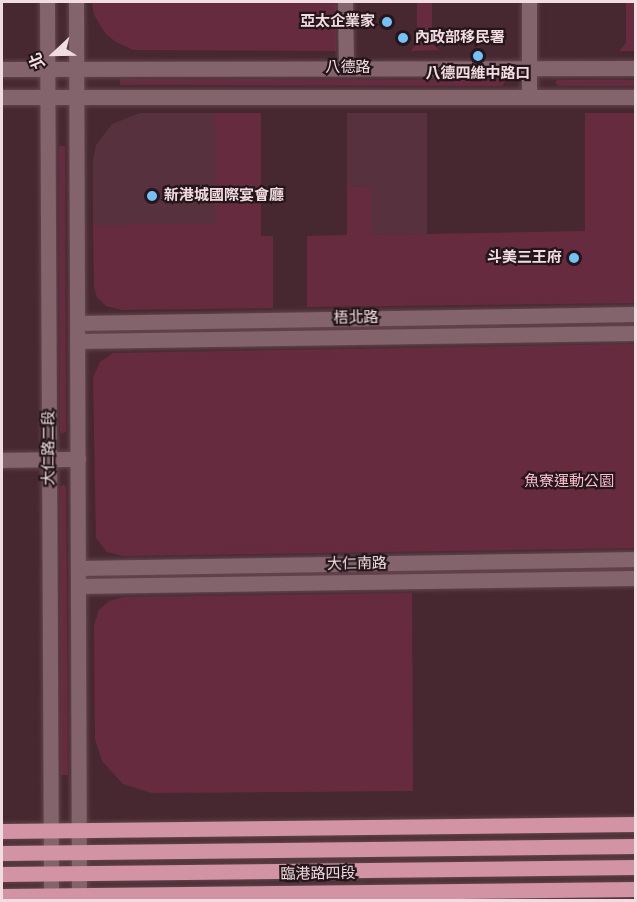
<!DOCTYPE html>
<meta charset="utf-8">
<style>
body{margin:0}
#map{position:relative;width:637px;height:902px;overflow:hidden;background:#472831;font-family:Signika,"Noto Sans TC",sans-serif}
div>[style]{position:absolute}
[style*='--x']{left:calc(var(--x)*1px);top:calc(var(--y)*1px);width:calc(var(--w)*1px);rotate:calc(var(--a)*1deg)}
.built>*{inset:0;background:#57313d}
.green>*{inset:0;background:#672b40}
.roads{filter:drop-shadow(0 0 2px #62454d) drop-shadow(0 0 2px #62454d)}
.minor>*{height:15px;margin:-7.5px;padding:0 7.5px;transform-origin:7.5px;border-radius:7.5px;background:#83646c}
.major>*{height:15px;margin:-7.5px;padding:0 7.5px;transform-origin:7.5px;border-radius:7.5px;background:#d293a5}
.dots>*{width:16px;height:16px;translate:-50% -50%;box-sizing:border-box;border:3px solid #24161a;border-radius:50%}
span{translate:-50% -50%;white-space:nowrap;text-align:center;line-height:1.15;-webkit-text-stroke:4.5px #24161a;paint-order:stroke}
.poi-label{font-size:15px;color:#f1dce1;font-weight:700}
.right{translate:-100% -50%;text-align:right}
.left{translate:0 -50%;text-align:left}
.street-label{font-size:15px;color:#f1dce1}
.park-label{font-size:15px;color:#fbbecf}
.frame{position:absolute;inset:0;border:3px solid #f1dce1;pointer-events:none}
.north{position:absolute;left:24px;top:24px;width:60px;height:60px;-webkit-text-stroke:4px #24161a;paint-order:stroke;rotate:248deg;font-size:16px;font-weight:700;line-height:24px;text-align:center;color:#f1dce1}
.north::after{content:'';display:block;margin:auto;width:21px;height:27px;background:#f1dce1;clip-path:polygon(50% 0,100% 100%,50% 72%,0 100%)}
</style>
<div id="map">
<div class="built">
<i style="clip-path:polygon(140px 113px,215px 113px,215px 225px,93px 225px,93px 159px,96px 145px,112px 124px)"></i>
<i style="clip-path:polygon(347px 113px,427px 113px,427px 234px,371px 235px,371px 187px,347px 186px)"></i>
</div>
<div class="green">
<i style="clip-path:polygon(92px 2px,336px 2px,336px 51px,133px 50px,116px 42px,106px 34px,94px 15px)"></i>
<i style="clip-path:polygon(417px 2px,432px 2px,432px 44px,439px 50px,411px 51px,417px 43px)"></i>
<i style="clip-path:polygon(626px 2px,635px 2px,635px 51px,619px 51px,626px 43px)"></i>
<i style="clip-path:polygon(120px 79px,502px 80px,505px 82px,502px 86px,120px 85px)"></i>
<i style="clip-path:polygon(558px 80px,635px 80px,635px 86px,558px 86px,555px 82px)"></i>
<i style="clip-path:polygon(215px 113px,261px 113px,261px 236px,273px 236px,273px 308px,122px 310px,106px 306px,97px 297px,94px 287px,93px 225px,215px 224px)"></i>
<i style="clip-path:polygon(585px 113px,635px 113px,635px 303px,307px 307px,307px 236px,347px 235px,347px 186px,371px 187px,371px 235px,585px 231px)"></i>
<i style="clip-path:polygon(59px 146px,65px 146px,66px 431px,62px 434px,60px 431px)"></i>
<i style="clip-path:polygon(502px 323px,500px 327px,108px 331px,108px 330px)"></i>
<i style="clip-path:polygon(635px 344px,635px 548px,123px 556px,107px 552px,96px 538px,93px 378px,100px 362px,113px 353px)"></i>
<i style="clip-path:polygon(64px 484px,66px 487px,68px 775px,61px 775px,60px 487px)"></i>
<i style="clip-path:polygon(636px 567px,635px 571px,108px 577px,110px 575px)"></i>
<i style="clip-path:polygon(412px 593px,413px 791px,152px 793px,123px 784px,102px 761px,95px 739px,94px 625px,99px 610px,109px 601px,123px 597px)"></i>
</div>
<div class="roads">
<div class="minor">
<i style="--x:47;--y:2;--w:893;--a:89.74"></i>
<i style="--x:76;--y:2;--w:893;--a:89.81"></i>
<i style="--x:345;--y:2;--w:66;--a:89.1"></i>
<i style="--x:529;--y:2;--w:95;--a:90"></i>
<i style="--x:2;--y:69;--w:634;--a:-0.09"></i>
<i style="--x:2;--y:97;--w:634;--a:0"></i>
<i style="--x:77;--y:323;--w:559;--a:-0.92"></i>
<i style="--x:77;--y:341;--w:559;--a:-0.82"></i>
<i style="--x:2;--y:460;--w:76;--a:-0.8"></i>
<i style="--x:78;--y:568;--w:558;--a:-0.92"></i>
<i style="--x:78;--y:586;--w:558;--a:-0.82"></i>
</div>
<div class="major">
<i style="--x:2;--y:831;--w:634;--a:-0.63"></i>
<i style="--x:2;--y:853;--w:634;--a:-0.63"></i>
<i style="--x:2;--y:874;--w:634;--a:-0.63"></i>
<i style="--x:2;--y:896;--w:634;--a:-0.63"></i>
</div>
</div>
<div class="dots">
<i style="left:387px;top:22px;background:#73c1f5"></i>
<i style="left:403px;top:38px;background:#73c1f5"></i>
<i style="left:478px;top:56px;background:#73c1f5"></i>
<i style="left:152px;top:196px;background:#73c1f5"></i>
<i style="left:574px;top:258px;background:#73c1f5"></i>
</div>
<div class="poi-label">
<span class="right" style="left:375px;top:22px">亞太企業家</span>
<span class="left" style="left:415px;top:38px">內政部移民署</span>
<span style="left:478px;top:74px">八德四維中路口</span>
<span class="left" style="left:164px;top:196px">新港城國際宴會廳</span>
<span class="right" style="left:562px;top:258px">斗美三王府</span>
</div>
<div class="street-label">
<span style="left:348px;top:68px">八德路</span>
<span style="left:356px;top:318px;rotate:-1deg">梧北路</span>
<span style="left:49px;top:448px;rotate:-90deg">大仁路二段</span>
<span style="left:357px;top:564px;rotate:-1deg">大仁南路</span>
<span style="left:318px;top:874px;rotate:-1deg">臨港路四段</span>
</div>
<div class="park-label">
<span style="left:569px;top:482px">魚寮運動公園</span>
</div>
<div class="frame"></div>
<div class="north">北</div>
</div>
